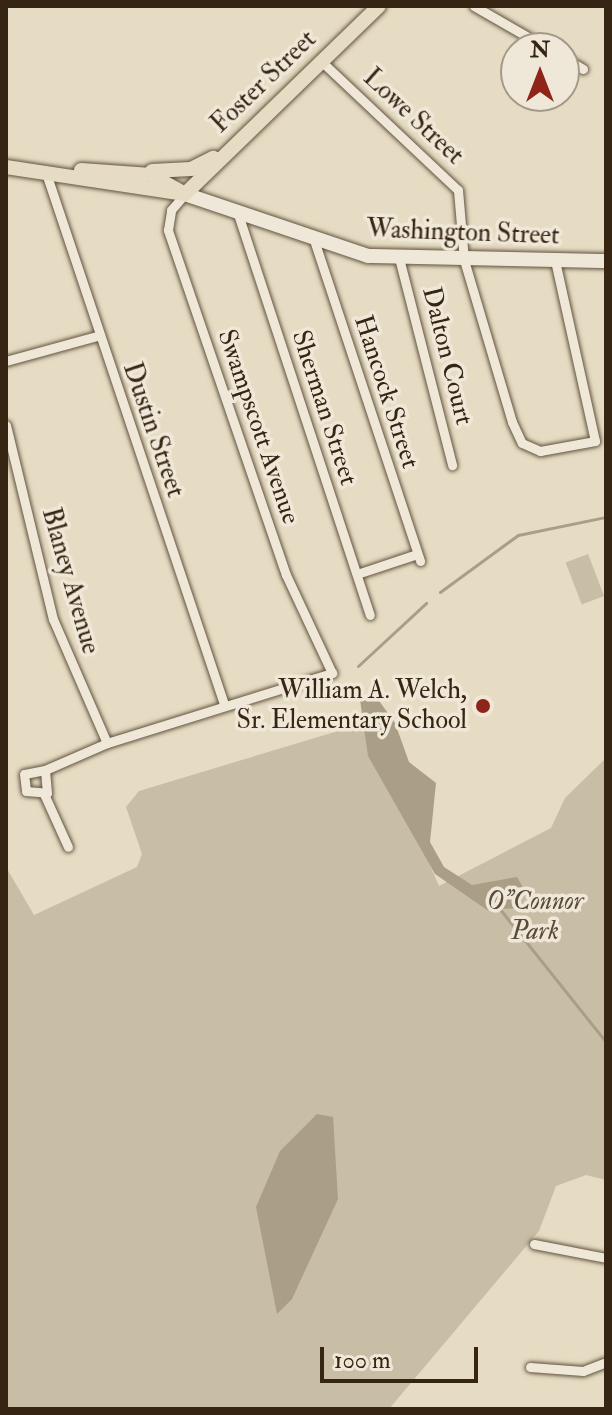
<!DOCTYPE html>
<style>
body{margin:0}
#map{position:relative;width:612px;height:1415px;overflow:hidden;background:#e6dcc3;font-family:"IM FELL Double Pica",serif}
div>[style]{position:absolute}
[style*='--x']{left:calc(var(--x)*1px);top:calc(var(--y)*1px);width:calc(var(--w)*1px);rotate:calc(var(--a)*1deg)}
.green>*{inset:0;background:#c8bda5;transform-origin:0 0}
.water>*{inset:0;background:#aa9e87}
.stream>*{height:3px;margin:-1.5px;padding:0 1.5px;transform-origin:1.5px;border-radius:1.5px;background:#aa9e87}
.roads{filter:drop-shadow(0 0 2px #62533f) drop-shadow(0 0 2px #62533f)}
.street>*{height:9px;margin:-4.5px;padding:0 4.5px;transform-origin:4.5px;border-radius:4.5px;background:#efe8d8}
.secondary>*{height:14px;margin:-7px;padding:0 7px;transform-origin:7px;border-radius:7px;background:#efe8d8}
.primary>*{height:14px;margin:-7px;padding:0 7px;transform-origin:7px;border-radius:7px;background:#e6dcc3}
.dots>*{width:22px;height:22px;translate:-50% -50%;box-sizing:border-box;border:4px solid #efe8d8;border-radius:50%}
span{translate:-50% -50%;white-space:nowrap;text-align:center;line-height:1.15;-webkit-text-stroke:7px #efe8d8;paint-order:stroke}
.street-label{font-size:26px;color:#362513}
.poi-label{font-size:26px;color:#362513}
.right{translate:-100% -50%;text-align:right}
.park-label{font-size:26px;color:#5a4b38;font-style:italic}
.frame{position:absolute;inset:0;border:8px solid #362513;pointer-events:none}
.north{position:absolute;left:500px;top:32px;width:80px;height:80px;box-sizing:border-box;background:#efe8d8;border:2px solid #a59a89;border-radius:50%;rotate:0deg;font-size:22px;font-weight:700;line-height:32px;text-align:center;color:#362513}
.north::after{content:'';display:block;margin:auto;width:28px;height:36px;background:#8f2418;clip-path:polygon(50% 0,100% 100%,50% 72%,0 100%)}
.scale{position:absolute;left:320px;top:1347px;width:158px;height:36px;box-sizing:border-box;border:4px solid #362513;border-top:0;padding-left:10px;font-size:24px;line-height:28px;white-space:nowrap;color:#362513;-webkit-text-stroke:6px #efe8d8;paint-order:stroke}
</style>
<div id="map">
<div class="green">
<i style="left:588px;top:554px;width:45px;height:24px;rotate:69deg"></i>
<i style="clip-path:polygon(368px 722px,439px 886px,551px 828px,565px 798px,606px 758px,606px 1180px,586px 1175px,556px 1186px,539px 1231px,389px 1409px,6px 1409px,6px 867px,34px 915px,137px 867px,142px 854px,126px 807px,139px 791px)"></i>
</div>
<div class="water">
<i style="clip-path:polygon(372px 691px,395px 723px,409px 762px,436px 783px,430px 842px,444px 867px,472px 885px,517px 877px,525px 891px,520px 908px,487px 910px,435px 874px,368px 756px,360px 700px)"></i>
<i style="clip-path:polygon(317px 1114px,333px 1117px,338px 1199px,292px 1299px,277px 1314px,256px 1207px,280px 1151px)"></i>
</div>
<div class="stream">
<i style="--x:440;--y:592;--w:97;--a:-36.2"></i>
<i style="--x:518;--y:535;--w:90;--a:-11.6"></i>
<i style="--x:358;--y:666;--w:93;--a:-42.8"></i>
<i style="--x:499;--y:908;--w:171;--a:51.4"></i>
</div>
<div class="roads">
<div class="street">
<i style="--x:474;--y:6;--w:84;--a:29.9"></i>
<i style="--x:564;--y:58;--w:22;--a:30"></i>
<i style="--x:321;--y:61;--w:188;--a:43.3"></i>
<i style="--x:458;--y:190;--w:70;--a:85.1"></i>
<i style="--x:464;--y:260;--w:169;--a:73.5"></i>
<i style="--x:512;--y:422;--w:23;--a:65"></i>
<i style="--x:522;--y:443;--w:20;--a:24"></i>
<i style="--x:540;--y:451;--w:56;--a:-10.3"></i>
<i style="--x:595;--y:441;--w:185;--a:-102.5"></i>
<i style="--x:45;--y:170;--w:563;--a:71.47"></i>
<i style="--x:238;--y:214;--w:422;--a:71.8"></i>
<i style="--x:315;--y:243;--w:335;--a:71.7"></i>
<i style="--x:399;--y:258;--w:214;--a:75.6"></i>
<i style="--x:6;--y:361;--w:94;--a:-15.4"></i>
<i style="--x:6;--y:425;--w:200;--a:76.4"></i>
<i style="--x:53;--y:619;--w:135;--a:66.5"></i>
<i style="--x:357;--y:574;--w:63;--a:-18.4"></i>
<i style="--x:45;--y:770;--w:21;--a:169"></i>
<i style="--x:24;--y:774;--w:17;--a:83"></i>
<i style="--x:26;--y:791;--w:21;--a:5"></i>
<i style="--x:47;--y:793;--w:23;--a:-95"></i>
<i style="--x:45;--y:770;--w:68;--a:-23.5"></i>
<i style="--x:107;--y:743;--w:236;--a:-17.3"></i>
<i style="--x:332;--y:673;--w:108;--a:-115.1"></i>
<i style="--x:286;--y:575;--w:365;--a:-108.9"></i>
<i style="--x:168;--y:230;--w:20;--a:-81"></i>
<i style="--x:171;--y:210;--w:21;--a:-49"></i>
<i style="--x:44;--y:794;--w:58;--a:65.6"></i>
<i style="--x:534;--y:1244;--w:73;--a:11"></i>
<i style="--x:530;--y:1367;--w:53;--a:4.3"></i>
<i style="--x:583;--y:1371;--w:25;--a:-21"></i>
</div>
<div class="secondary">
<i style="--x:185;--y:194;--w:193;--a:18.7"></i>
<i style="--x:368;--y:256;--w:238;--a:1.2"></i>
</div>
<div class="primary">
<i style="--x:6;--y:167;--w:181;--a:8.6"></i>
<i style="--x:81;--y:170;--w:70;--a:4.1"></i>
<i style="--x:151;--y:175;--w:39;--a:29"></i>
<i style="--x:152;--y:171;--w:39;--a:-3"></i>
<i style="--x:191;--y:169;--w:25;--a:-27"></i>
<i style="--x:185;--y:194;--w:270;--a:-44.1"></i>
</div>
</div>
<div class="dots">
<i style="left:483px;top:706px;background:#8f2418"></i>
</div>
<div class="street-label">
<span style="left:264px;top:82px;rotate:-44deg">Foster Street</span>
<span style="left:413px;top:117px;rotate:43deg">Lowe Street</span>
<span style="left:463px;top:233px;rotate:2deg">Washington Street</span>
<span style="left:447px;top:356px;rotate:76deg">Dalton Court</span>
<span style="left:386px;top:392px;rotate:72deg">Hancock Street</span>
<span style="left:324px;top:408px;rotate:72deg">Sherman Street</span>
<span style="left:258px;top:427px;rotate:71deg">Swampscott Avenue</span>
<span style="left:153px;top:430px;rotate:71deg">Dustin Street</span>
<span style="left:70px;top:581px;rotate:74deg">Blaney Avenue</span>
</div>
<div class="poi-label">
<span class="right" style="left:467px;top:706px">William A. Welch,<br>Sr. Elementary School</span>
</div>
<div class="park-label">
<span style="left:535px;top:917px">O"Connor<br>Park</span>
</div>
<div class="frame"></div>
<div class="north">N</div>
<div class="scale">100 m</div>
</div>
